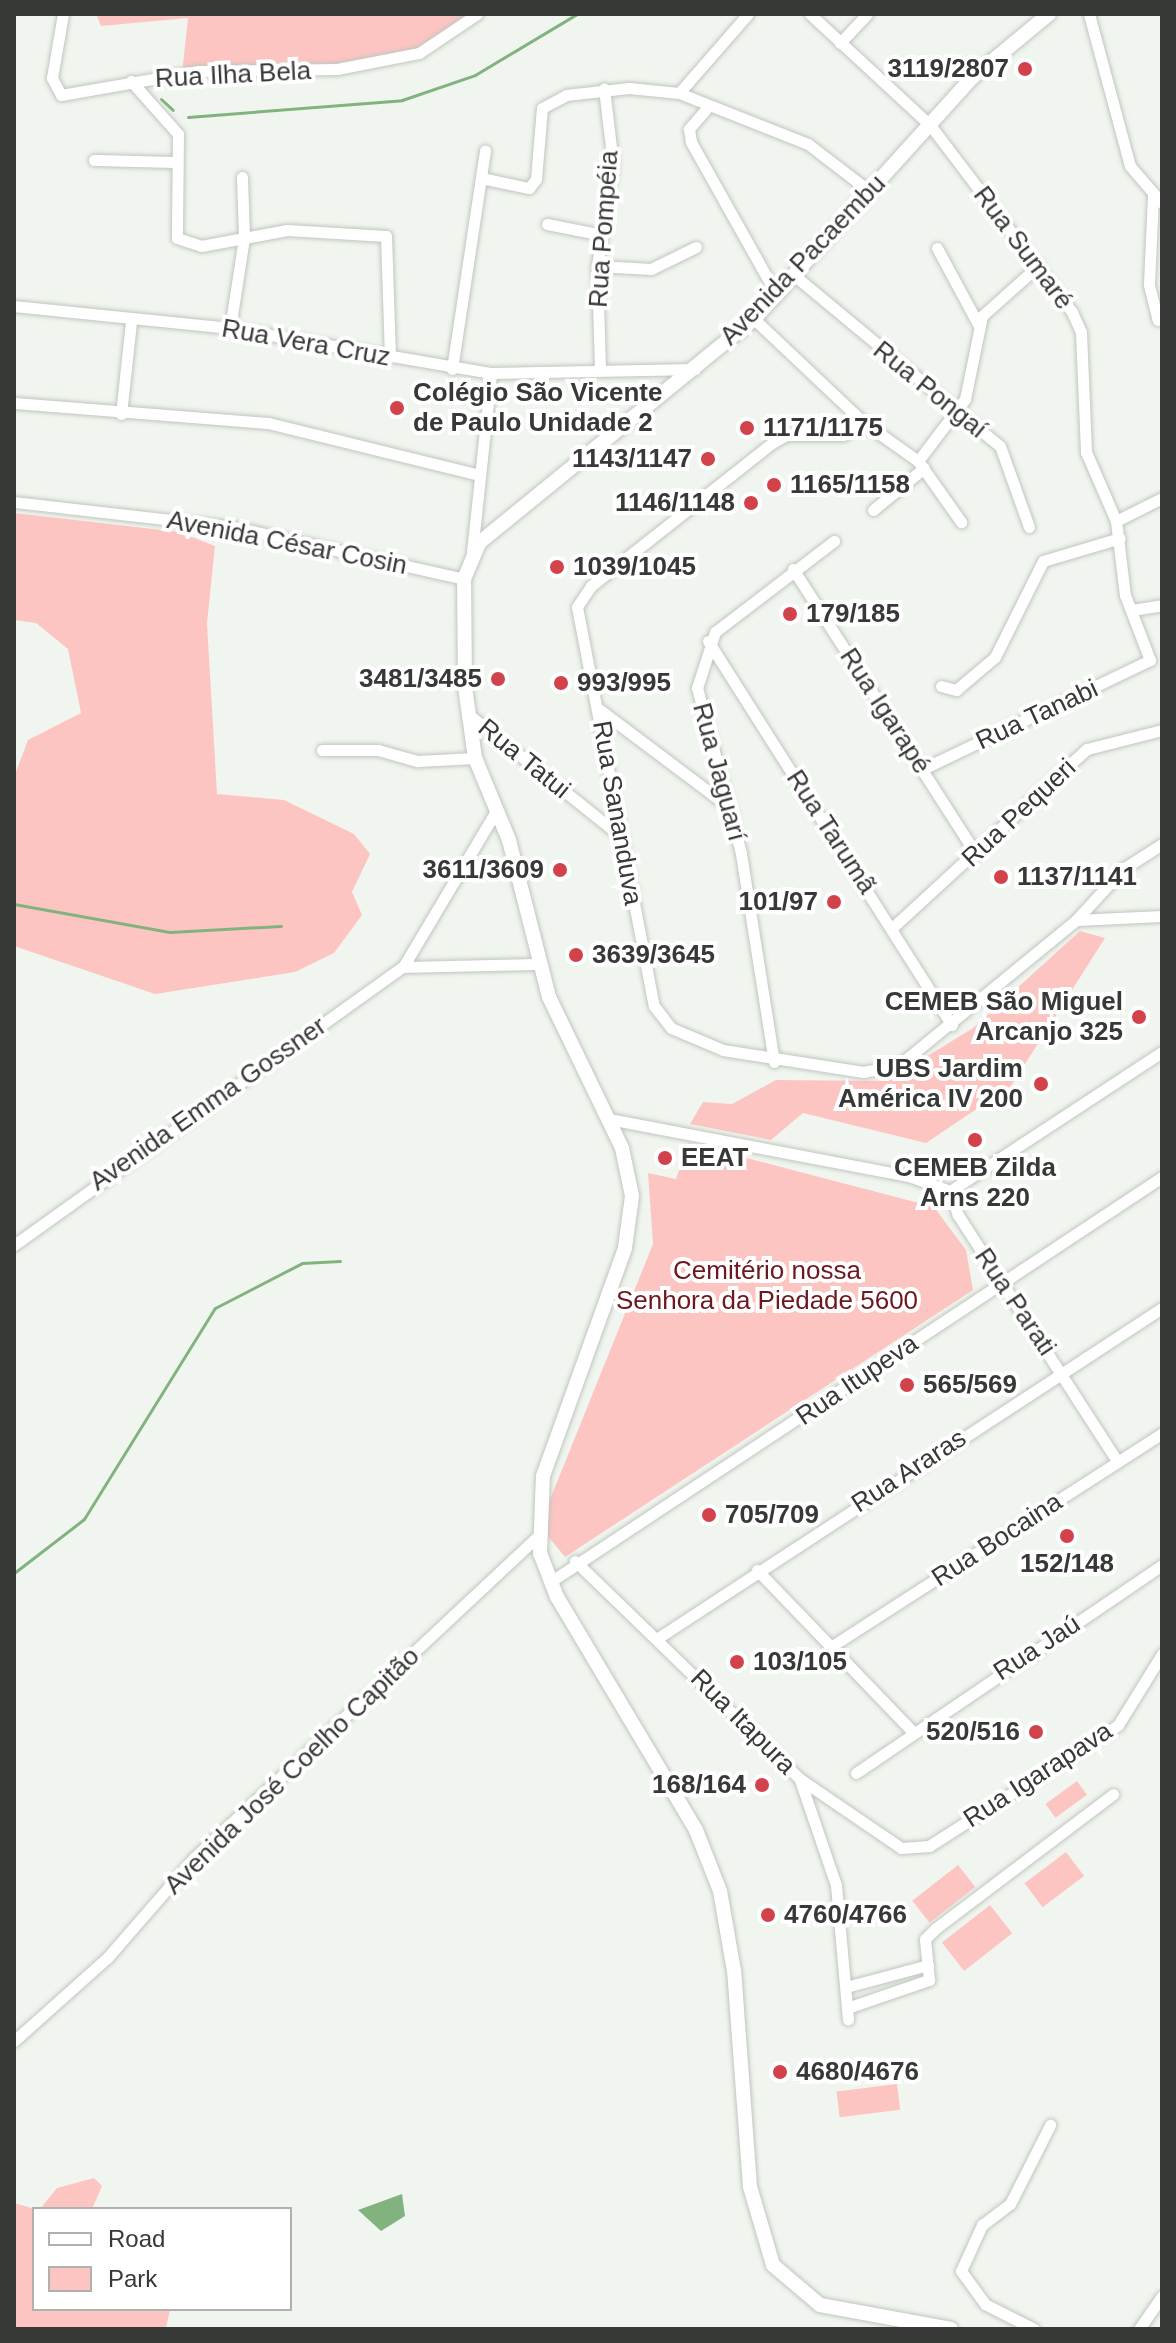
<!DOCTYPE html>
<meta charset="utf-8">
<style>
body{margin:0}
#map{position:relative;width:1176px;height:2343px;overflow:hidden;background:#f0f6ef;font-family:Arial,sans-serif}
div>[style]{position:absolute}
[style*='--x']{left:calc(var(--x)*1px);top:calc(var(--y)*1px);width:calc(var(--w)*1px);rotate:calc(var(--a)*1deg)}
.green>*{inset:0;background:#fdc5c2;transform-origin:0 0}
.water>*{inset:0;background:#82b37f}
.stream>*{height:3px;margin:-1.5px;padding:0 1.5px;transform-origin:1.5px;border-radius:1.5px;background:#82b37f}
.roads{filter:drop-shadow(0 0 2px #c0c6bf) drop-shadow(0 0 2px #c0c6bf)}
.minor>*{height:11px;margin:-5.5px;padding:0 5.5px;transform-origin:5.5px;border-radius:5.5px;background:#fff}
.major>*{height:14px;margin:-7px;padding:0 7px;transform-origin:7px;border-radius:7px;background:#fff}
.dots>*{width:22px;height:22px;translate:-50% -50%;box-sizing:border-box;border:4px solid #fff;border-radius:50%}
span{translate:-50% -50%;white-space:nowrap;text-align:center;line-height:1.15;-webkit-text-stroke:8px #fff;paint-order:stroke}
.poi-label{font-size:26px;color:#373937;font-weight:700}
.right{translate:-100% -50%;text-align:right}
.left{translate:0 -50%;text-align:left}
.street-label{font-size:26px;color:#373937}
.park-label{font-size:26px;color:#6e171f}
.frame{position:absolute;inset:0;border:16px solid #373937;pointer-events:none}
.legend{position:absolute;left:32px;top:2207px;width:260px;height:104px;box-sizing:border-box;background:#fff;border:2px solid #afb0af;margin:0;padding:10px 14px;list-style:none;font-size:24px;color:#373937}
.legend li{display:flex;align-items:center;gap:16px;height:40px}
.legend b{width:40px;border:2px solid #afb0af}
</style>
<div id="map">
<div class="green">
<i style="clip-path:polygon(96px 14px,474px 14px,419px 53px,337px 69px,182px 74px,188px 18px,101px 26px)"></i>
<i style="clip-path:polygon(14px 513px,179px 532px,215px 546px,207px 623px,217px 794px,284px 800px,354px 834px,370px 854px,352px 892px,362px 915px,334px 953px,295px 972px,155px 994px,14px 946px,14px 777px,28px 740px,81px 713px,68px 649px,36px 623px,14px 620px)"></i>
<i style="clip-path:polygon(1080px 931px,1105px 938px,1011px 1086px,926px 1143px,803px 1113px,771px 1140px,690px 1124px,703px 1102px,732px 1104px,776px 1080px,887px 1081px,973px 1028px)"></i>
<i style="clip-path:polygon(689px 1143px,934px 1207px,966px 1250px,973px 1290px,565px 1557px,547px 1535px,549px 1502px,653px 1244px,648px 1173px,676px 1179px)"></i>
<i style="left:1077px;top:1781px;width:17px;height:39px;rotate:54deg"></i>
<i style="left:1066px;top:1852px;width:30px;height:52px;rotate:53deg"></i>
<i style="left:958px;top:1865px;width:28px;height:58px;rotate:52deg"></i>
<i style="left:990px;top:1905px;width:36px;height:61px;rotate:52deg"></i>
<i style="left:897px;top:2084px;width:26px;height:61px;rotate:83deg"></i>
<i style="clip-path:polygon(94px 2178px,102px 2186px,92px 2209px,40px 2209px,57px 2188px)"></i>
<i style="clip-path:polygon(14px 2203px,35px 2209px,34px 2309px,170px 2309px,166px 2329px,14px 2329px)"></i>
</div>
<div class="water">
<i style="clip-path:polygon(402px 2194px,405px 2216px,381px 2231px,358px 2210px)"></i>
</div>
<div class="stream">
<i style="--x:161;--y:99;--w:16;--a:43"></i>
<i style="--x:188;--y:117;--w:215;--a:-4.5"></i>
<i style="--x:402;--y:100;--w:77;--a:-18.9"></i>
<i style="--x:475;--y:75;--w:119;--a:-30.9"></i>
<i style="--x:14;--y:904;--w:158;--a:10.2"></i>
<i style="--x:170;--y:932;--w:111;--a:-3.1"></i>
<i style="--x:14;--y:1573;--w:88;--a:-37.6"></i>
<i style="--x:84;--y:1519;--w:248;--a:-58.2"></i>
<i style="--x:215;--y:1308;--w:98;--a:-27.3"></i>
<i style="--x:302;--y:1263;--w:38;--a:-3"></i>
</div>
<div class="roads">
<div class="minor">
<i style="--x:63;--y:14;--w:65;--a:99.8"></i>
<i style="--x:52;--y:78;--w:19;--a:62"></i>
<i style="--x:61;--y:95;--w:140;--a:-9.9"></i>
<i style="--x:199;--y:71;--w:138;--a:-0.8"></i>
<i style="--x:337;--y:69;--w:84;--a:-11"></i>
<i style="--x:419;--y:53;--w:70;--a:-33.9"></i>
<i style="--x:810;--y:14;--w:163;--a:42.8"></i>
<i style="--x:930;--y:125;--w:235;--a:52.8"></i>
<i style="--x:1072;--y:312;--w:22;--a:66"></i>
<i style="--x:1081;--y:332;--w:120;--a:87.6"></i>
<i style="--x:1086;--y:452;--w:75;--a:66.5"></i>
<i style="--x:1116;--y:521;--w:75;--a:83.1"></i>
<i style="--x:1125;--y:595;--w:70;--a:69"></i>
<i style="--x:1150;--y:660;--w:253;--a:154.4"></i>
<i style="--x:1089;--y:14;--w:157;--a:74.9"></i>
<i style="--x:1130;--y:166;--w:49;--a:49.1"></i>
<i style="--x:840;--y:43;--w:40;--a:-47"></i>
<i style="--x:131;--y:81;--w:71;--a:48.4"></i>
<i style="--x:178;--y:134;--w:104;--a:90.6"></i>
<i style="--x:177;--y:238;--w:25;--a:18"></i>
<i style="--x:201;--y:246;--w:44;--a:-10.5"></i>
<i style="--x:244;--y:238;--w:91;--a:98.8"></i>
<i style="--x:679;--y:93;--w:105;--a:-48.9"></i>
<i style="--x:707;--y:108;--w:28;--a:131"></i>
<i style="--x:689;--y:129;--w:13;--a:81"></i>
<i style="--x:691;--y:142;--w:176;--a:60.7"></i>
<i style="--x:94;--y:160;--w:83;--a:1.4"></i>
<i style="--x:242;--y:177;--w:61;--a:88.1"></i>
<i style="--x:244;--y:238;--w:44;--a:-10.5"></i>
<i style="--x:287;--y:230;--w:99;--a:3.5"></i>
<i style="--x:386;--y:236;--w:121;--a:88.1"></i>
<i style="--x:481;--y:178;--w:49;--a:11.8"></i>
<i style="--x:529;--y:188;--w:11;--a:-52"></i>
<i style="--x:536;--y:179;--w:71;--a:-85.2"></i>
<i style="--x:542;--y:108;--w:27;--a:-28"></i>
<i style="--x:566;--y:95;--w:63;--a:-6.3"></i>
<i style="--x:629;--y:88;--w:50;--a:5.7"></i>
<i style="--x:679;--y:93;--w:139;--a:21.6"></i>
<i style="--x:808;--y:144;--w:77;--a:37.6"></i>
<i style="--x:1153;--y:196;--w:89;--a:92.6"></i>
<i style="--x:1149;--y:285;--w:36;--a:76"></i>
<i style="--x:547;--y:224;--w:56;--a:11.3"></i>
<i style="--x:937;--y:248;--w:86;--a:61.7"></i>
<i style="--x:597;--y:266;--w:54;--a:3.2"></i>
<i style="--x:651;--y:269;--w:50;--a:-26.1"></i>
<i style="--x:795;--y:276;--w:266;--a:39.7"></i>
<i style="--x:1000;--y:446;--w:86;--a:70.3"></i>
<i style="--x:14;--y:306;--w:217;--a:5.8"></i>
<i style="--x:230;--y:328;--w:265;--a:9.8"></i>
<i style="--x:491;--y:373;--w:204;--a:-1.1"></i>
<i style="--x:754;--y:319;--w:150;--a:43.4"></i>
<i style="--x:863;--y:422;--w:67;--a:35.3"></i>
<i style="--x:918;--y:461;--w:75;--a:54.8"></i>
<i style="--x:452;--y:369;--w:221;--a:-81.4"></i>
<i style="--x:600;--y:369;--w:103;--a:-91.7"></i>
<i style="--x:597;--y:266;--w:103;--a:-81.1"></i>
<i style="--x:613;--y:164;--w:76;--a:-96.8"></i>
<i style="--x:14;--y:403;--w:255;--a:4.5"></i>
<i style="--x:268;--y:423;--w:218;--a:13.8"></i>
<i style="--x:121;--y:414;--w:93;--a:-83.8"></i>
<i style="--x:863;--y:422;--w:24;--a:147"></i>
<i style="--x:843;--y:435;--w:57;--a:180"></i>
<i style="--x:786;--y:435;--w:16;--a:150"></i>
<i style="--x:772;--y:443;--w:231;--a:141.7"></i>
<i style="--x:591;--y:586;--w:25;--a:124"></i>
<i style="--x:577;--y:607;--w:406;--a:79.1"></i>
<i style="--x:654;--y:1006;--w:28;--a:52"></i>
<i style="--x:671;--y:1028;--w:56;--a:22.9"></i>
<i style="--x:723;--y:1050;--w:142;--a:8.9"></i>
<i style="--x:863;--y:1072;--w:37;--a:-11"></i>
<i style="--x:899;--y:1065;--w:229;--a:-39.3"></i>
<i style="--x:1076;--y:920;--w:69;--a:-47.3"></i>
<i style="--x:1123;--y:869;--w:46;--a:-32.7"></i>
<i style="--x:918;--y:461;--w:78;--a:-52.8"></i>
<i style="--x:965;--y:399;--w:85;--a:-78.4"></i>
<i style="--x:982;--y:316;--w:76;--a:-41.8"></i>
<i style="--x:14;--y:502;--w:221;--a:6.5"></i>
<i style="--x:234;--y:527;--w:236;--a:12.7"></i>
<i style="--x:873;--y:510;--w:66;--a:-39.5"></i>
<i style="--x:1116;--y:521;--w:51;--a:-26.6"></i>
<i style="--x:472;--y:552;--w:180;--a:-83.9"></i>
<i style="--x:793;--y:569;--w:339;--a:57.3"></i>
<i style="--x:1132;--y:610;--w:30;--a:-9"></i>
<i style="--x:708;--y:641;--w:455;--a:57.6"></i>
<i style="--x:941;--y:686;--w:16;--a:15"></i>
<i style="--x:956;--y:690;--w:51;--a:-40.2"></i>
<i style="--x:995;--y:657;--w:107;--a:-63.4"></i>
<i style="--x:1043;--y:561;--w:80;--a:-16.6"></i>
<i style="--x:600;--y:710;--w:155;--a:36.9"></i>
<i style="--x:468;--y:714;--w:192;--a:38.7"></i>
<i style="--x:322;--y:750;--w:56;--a:0"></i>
<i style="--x:378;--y:750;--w:41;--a:15.8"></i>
<i style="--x:417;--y:761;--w:58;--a:-3"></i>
<i style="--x:1076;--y:920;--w:86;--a:-2.7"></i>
<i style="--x:892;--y:928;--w:265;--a:-42.6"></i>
<i style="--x:1087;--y:749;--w:77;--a:-14.2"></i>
<i style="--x:403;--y:967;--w:137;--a:-1.3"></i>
<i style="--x:774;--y:1062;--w:212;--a:-99"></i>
<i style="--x:741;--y:853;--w:171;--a:-104.9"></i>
<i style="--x:697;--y:688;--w:59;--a:-72.2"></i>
<i style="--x:715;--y:632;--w:150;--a:-37.4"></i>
<i style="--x:609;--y:1119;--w:305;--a:10.8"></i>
<i style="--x:909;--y:1176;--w:44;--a:20.1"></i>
<i style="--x:950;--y:1191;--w:25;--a:72"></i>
<i style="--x:958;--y:1215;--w:294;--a:57.1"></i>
<i style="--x:950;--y:1191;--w:254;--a:-33.3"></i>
<i style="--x:14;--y:1245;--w:478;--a:-35.6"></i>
<i style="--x:403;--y:967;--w:182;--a:-59.2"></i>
<i style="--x:575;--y:1561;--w:313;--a:44.1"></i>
<i style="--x:800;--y:1779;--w:122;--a:34.3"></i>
<i style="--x:901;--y:1848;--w:28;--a:-4"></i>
<i style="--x:929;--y:1846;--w:224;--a:-32.6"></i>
<i style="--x:1118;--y:1725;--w:84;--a:-58.2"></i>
<i style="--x:757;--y:1570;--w:222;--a:46.1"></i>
<i style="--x:550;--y:1582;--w:734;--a:-33.5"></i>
<i style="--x:658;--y:1638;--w:602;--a:-33.22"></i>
<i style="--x:832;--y:1646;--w:393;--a:-32.8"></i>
<i style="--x:856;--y:1773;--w:370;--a:-34.2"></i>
<i style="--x:800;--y:1780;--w:111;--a:71.1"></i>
<i style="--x:836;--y:1885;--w:135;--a:84.9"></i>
<i style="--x:846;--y:1987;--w:85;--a:-15"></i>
<i style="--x:847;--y:2008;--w:87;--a:-18.9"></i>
<i style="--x:929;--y:1980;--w:41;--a:-95.6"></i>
<i style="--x:925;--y:1939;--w:16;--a:-45"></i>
<i style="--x:936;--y:1928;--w:222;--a:-37.1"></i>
<i style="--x:14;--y:2041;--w:126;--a:-41.8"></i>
<i style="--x:108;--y:1957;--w:131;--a:-49"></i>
<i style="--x:194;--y:1858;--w:470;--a:-43.1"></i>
<i style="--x:1034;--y:2329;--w:55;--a:-153"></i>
<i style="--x:985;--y:2304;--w:41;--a:-126"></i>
<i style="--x:961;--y:2271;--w:51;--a:-65.5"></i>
<i style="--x:982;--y:2225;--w:35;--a:-37"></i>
<i style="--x:1010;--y:2204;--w:89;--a:-63.1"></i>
<i style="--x:1139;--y:2329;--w:40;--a:-55.1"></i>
</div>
<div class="major">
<i style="--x:951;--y:2329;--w:133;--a:-169.6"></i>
<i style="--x:820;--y:2305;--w:62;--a:-139.6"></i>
<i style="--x:773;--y:2265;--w:81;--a:-106.4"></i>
<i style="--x:750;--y:2187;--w:217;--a:-94.2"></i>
<i style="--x:734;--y:1971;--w:81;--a:-99.9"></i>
<i style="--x:720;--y:1891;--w:66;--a:-111.5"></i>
<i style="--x:696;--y:1830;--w:271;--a:-120.8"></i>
<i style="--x:557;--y:1597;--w:47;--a:-111.1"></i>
<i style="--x:540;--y:1553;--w:77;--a:-87.8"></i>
<i style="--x:543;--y:1476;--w:242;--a:-70.2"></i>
<i style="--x:625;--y:1248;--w:52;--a:-82.3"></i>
<i style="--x:632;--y:1196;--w:49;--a:-101.8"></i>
<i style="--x:622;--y:1148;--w:168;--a:-115.8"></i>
<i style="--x:549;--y:997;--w:162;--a:-104.3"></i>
<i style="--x:509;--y:840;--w:89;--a:-112.5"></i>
<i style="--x:475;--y:758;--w:72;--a:-98"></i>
<i style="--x:465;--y:687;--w:108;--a:-90.5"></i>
<i style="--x:464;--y:579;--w:39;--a:-67"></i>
<i style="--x:479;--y:543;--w:355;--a:-39.2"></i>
<i style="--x:754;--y:319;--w:326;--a:-47.9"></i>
<i style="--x:973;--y:77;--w:99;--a:-39.7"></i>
</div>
</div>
<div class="dots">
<i style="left:1025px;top:69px;background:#d2424a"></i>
<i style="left:397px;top:408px;background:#d2424a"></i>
<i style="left:747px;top:428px;background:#d2424a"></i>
<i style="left:708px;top:459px;background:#d2424a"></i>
<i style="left:774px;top:485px;background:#d2424a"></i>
<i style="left:751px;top:503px;background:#d2424a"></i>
<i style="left:557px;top:567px;background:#d2424a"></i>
<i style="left:790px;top:614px;background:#d2424a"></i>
<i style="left:498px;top:679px;background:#d2424a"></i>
<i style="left:561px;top:683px;background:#d2424a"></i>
<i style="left:560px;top:870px;background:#d2424a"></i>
<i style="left:1001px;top:877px;background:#d2424a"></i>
<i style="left:834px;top:902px;background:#d2424a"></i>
<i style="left:576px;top:955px;background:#d2424a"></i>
<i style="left:1139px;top:1017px;background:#d2424a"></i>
<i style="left:1041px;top:1084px;background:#d2424a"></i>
<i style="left:975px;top:1140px;background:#d2424a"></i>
<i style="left:665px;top:1158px;background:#d2424a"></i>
<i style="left:907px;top:1385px;background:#d2424a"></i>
<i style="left:709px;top:1515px;background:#d2424a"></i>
<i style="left:1067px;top:1536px;background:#d2424a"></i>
<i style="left:737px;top:1662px;background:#d2424a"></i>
<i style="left:1036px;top:1732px;background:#d2424a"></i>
<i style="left:762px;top:1785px;background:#d2424a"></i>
<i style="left:768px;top:1915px;background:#d2424a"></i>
<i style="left:780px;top:2072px;background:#d2424a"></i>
</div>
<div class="poi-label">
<span class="right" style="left:1009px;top:69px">3119/2807</span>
<span class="left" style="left:413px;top:408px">Colégio São Vicente<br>de Paulo Unidade 2</span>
<span class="left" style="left:763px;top:428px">1171/1175</span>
<span class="right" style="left:692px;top:459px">1143/1147</span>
<span class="left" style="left:790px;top:485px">1165/1158</span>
<span class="right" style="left:735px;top:503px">1146/1148</span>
<span class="left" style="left:573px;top:567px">1039/1045</span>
<span class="left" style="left:806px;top:614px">179/185</span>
<span class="right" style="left:482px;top:679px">3481/3485</span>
<span class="left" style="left:577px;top:683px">993/995</span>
<span class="right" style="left:544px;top:870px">3611/3609</span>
<span class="left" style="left:1017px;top:877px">1137/1141</span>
<span class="right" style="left:818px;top:902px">101/97</span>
<span class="left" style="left:592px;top:955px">3639/3645</span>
<span class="right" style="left:1123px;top:1017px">CEMEB São Miguel<br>Arcanjo 325</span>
<span class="right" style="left:1023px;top:1084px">UBS Jardim<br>América IV 200</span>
<span class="left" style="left:681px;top:1158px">EEAT</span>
<span style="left:975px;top:1183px">CEMEB Zilda<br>Arns 220</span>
<span class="left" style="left:923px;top:1385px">565/569</span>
<span class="left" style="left:725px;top:1515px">705/709</span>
<span style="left:1067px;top:1564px">152/148</span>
<span class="left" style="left:753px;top:1662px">103/105</span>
<span class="right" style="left:1020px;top:1732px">520/516</span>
<span class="right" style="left:746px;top:1785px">168/164</span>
<span class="left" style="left:784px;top:1915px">4760/4766</span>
<span class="left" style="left:796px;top:2072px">4680/4676</span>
</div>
<div class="street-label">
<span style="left:233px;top:75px;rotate:-3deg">Rua Ilha Bela</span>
<span style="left:604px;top:229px;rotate:-86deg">Rua Pompéia</span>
<span style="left:1023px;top:248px;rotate:53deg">Rua Sumaré</span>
<span style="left:803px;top:260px;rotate:-46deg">Avenida Pacaembu</span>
<span style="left:306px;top:343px;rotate:10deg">Rua Vera Cruz</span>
<span style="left:930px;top:390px;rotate:39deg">Rua Pongaí</span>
<span style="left:287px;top:543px;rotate:11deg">Avenida César Cosin</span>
<span style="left:885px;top:711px;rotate:57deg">Rua Igarapé</span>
<span style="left:1037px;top:715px;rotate:-25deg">Rua Tanabi</span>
<span style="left:524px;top:759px;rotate:39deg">Rua Tatui</span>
<span style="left:719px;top:772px;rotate:75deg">Rua Jaguarí</span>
<span style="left:617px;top:813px;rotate:80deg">Rua Sananduva</span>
<span style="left:1019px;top:813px;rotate:-43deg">Rua Pequeri</span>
<span style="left:831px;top:832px;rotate:57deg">Rua Tarumã</span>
<span style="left:208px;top:1104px;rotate:-35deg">Avenida Emma Gossner</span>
<span style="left:1015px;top:1302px;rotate:56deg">Rua Parati</span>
<span style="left:857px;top:1380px;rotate:-34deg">Rua Itupeva</span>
<span style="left:909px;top:1471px;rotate:-33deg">Rua Araras</span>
<span style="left:997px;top:1540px;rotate:-33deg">Rua Bocaina</span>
<span style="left:1037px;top:1648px;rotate:-33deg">Rua Jaú</span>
<span style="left:743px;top:1722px;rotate:45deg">Rua Itapura</span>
<span style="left:292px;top:1771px;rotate:-44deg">Avenida José Coelho Capitão</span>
<span style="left:1038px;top:1775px;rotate:-33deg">Rua Igarapava</span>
</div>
<div class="park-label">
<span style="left:767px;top:1286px">Cemitério nossa<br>Senhora da Piedade 5600</span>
</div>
<div class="frame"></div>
<ul class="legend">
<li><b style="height:10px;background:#fff"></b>Road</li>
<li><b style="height:22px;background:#fdc5c2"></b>Park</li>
</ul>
</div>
